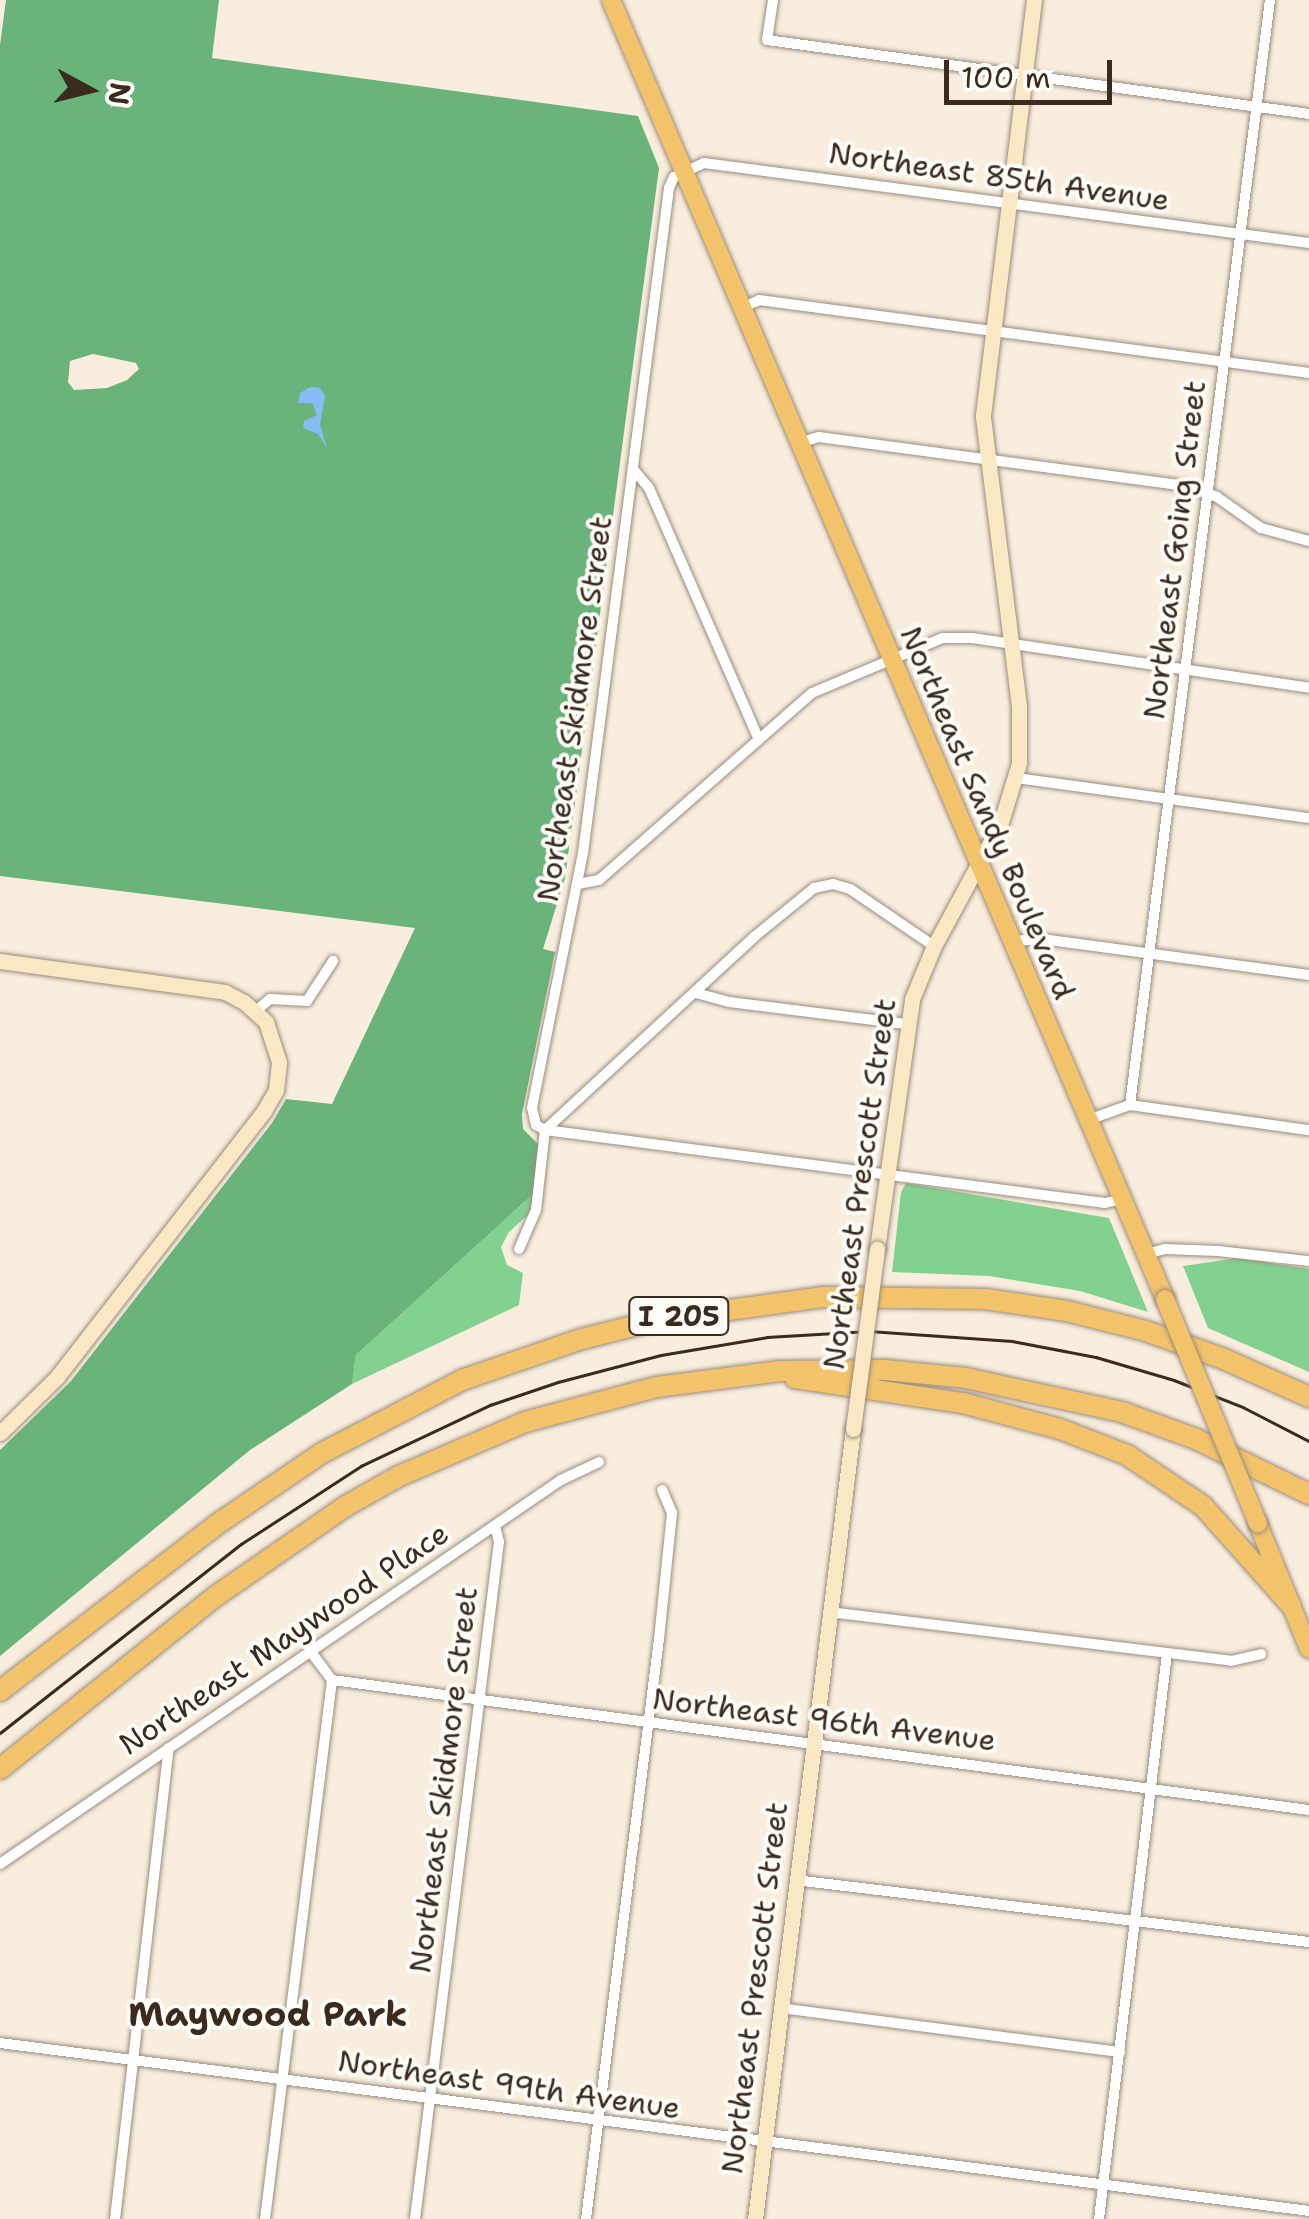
<!DOCTYPE html>
<style>
body{margin:0}
#map{position:relative;width:1309px;height:2219px;overflow:hidden;background:#f9eede;font-family:"Shantell Sans",sans-serif}
div>[style]{position:absolute}
[style*='--x']{left:calc(var(--x)*1px);top:calc(var(--y)*1px);width:calc(var(--w)*1px);rotate:calc(var(--a)*1deg)}
.green>*{inset:0;background:#83d190}
.forest>*{inset:0;background:#6ab37a}
.water>*{inset:0;background:#85bcf5}
.roads{filter:drop-shadow(0 0 2px #9a8c7e) drop-shadow(0 0 2px #9a8c7e)}
.street>*{height:10px;margin:-5px;padding:0 5px;transform-origin:5px;border-radius:5px;background:#fff}
.secondary>*{height:15px;margin:-7.5px;padding:0 7.5px;transform-origin:7.5px;border-radius:7.5px;background:#fae7c3}
.primary>*{height:18px;margin:-9px;padding:0 9px;transform-origin:9px;border-radius:9px;background:#f2c36a}
.highway>*{height:20px;margin:-10px;padding:0 10px;transform-origin:10px;border-radius:10px;background:#f2c36a}
.tram>*{height:2.5px;margin:-1.25px;padding:0 1.25px;transform-origin:1.25px;border-radius:1.25px;background:#3b2a1e}
.bridges{filter:drop-shadow(0 0 2px #9a8c7e) drop-shadow(0 0 2px #9a8c7e)}
.secondary-bridge>*{height:15px;margin:-7.5px;padding:0 7.5px;transform-origin:7.5px;border-radius:7.5px;background:#fae7c3}
.primary-bridge>*{height:18px;margin:-9px;padding:0 9px;transform-origin:9px;border-radius:9px;background:#f2c36a}
span{translate:-50% -50%;white-space:nowrap;text-align:center;line-height:1.15;-webkit-text-stroke:8px #fdfcf7;paint-order:stroke}
.shield-label span{padding:2px 8px;background:#fdfcf7;border:2px solid;border-radius:8px;-webkit-text-stroke-width:0}
.shield-label{font-size:28px;color:#3b2a1e;font-weight:700}
.street-label{font-size:30px;color:#3b2a1e}
.quarter-label{font-size:35px;color:#3b2a1e;font-weight:700}
.north{position:absolute;left:40px;top:40px;width:100px;height:100px;-webkit-text-stroke:8px #fdfcf7;paint-order:stroke;rotate:97deg;font-size:28px;font-weight:700;line-height:40px;text-align:center;color:#3b2a1e}
.north::after{content:'';display:block;margin:auto;width:35px;height:45px;background:#3b2a1e;clip-path:polygon(50% 0,100% 100%,50% 72%,0 100%)}
.scale{position:absolute;left:944px;top:60px;width:168px;height:45px;box-sizing:border-box;border:5px solid #3b2a1e;border-top:0;padding-left:12px;font-size:30px;line-height:35px;white-space:nowrap;color:#3b2a1e;-webkit-text-stroke:8px #fdfcf7;paint-order:stroke}
</style>
<div id="map">
<div class="green">
<i style="clip-path:polygon(906px 1183px,1109px 1218px,1148px 1312px,1080px 1291px,989px 1276px,892px 1272px,901px 1192px)"></i>
<i style="clip-path:polygon(533px 1194px,531px 1212px,509px 1232px,501px 1247px,507px 1265px,523px 1273px,519px 1305px,352px 1384px,356px 1355px)"></i>
<i style="clip-path:polygon(1238px 1258px,1309px 1269px,1309px 1372px,1208px 1328px,1183px 1266px)"></i>
</div>
<div class="forest">
<i style="clip-path:polygon(evenodd,6px 0,219px 0,212px 58px,638px 116px,659px 168px,565px 878px,543px 949px,555px 952px,522px 1114px,523px 1129px,540px 1146px,533px 1194px,356px 1355px,352px 1384px,250px 1450px,0 1656px,0 1450px,71px 1381px,272px 1123px,286px 1099px,332px 1104px,415px 928px,0 876px,0 45px,6px 0,93px 354px,136px 363px,139px 369px,127px 380px,107px 388px,74px 390px,68px 382px,70px 361px,93px 354px)"></i>
</div>
<div class="water">
<i style="clip-path:polygon(310px 387px,320px 388px,325px 396px,320px 425px,327px 448px,318px 434px,303px 428px,304px 421px,317px 415px,312px 403px,298px 403px,300px 393px)"></i>
</div>
<div class="roads">
<div class="street">
<i style="--x:773;--y:0;--w:40;--a:98.5"></i>
<i style="--x:767;--y:40;--w:547;--a:7.77"></i>
<i style="--x:742;--y:308;--w:19;--a:-25"></i>
<i style="--x:759;--y:300;--w:555;--a:7.56"></i>
<i style="--x:799;--y:443;--w:21;--a:-17"></i>
<i style="--x:819;--y:437;--w:365;--a:7.6"></i>
<i style="--x:1181;--y:485;--w:38;--a:18"></i>
<i style="--x:1217;--y:497;--w:54;--a:35.2"></i>
<i style="--x:1261;--y:528;--w:50;--a:15.2"></i>
<i style="--x:633;--y:469;--w:25;--a:50"></i>
<i style="--x:649;--y:488;--w:273;--a:66.4"></i>
<i style="--x:1016;--y:778;--w:296;--a:7.8"></i>
<i style="--x:578;--y:884;--w:21;--a:-11"></i>
<i style="--x:599;--y:880;--w:283;--a:-41.3"></i>
<i style="--x:812;--y:693;--w:142;--a:-22.8"></i>
<i style="--x:943;--y:638;--w:29;--a:0"></i>
<i style="--x:972;--y:638;--w:341;--a:8.4"></i>
<i style="--x:1012;--y:941;--w:30;--a:-4"></i>
<i style="--x:1042;--y:939;--w:269;--a:7.7"></i>
<i style="--x:696;--y:993;--w:34;--a:15"></i>
<i style="--x:729;--y:1002;--w:178;--a:7.1"></i>
<i style="--x:256;--y:1011;--w:18;--a:-41"></i>
<i style="--x:270;--y:999;--w:37;--a:3"></i>
<i style="--x:307;--y:1001;--w:48;--a:-57"></i>
<i style="--x:1130;--y:1105;--w:1114;--a:-82.78"></i>
<i style="--x:1088;--y:1120;--w:45;--a:-19.7"></i>
<i style="--x:1130;--y:1105;--w:181;--a:8"></i>
<i style="--x:545;--y:1130;--w:10;--a:-151"></i>
<i style="--x:536;--y:1125;--w:17;--a:-103"></i>
<i style="--x:532;--y:1108;--w:260;--a:-78.7"></i>
<i style="--x:583;--y:853;--w:671;--a:-82.63"></i>
<i style="--x:669;--y:188;--w:12;--a:-66"></i>
<i style="--x:674;--y:177;--w:33;--a:-25"></i>
<i style="--x:704;--y:163;--w:610;--a:7.53"></i>
<i style="--x:545;--y:1130;--w:565;--a:7.43"></i>
<i style="--x:1105;--y:1203;--w:17;--a:-13"></i>
<i style="--x:545;--y:1130;--w:284;--a:-42.7"></i>
<i style="--x:754;--y:937;--w:77;--a:-39.2"></i>
<i style="--x:814;--y:888;--w:19;--a:-12"></i>
<i style="--x:833;--y:884;--w:18;--a:16"></i>
<i style="--x:850;--y:889;--w:102;--a:34.2"></i>
<i style="--x:519;--y:1249;--w:43;--a:-66.4"></i>
<i style="--x:536;--y:1210;--w:81;--a:-83.6"></i>
<i style="--x:1146;--y:1254;--w:20;--a:-15"></i>
<i style="--x:1165;--y:1249;--w:53;--a:2.2"></i>
<i style="--x:1218;--y:1251;--w:92;--a:6.3"></i>
<i style="--x:829;--y:1612;--w:405;--a:6.9"></i>
<i style="--x:1231;--y:1661;--w:31;--a:-13"></i>
<i style="--x:332;--y:1680;--w:986;--a:7.58"></i>
<i style="--x:0;--y:1864;--w:680;--a:-34.39"></i>
<i style="--x:561;--y:1480;--w:42;--a:-25.3"></i>
<i style="--x:795;--y:1880;--w:518;--a:6.88"></i>
<i style="--x:780;--y:2008;--w:343;--a:7.4"></i>
<i style="--x:0;--y:2043;--w:1320;--a:7.31"></i>
<i style="--x:115;--y:2219;--w:474;--a:-83.5"></i>
<i style="--x:265;--y:2219;--w:543;--a:-82.91"></i>
<i style="--x:332;--y:1680;--w:34;--a:-127"></i>
<i style="--x:415;--y:2219;--w:682;--a:-82.93"></i>
<i style="--x:499;--y:1542;--w:16;--a:-104"></i>
<i style="--x:586;--y:2219;--w:585;--a:-82.83"></i>
<i style="--x:659;--y:1639;--w:127;--a:-84.1"></i>
<i style="--x:672;--y:1513;--w:25;--a:-113"></i>
<i style="--x:1099;--y:2219;--w:569;--a:-83.14"></i>
</div>
<div class="secondary">
<i style="--x:0;--y:961;--w:227;--a:7.8"></i>
<i style="--x:225;--y:992;--w:21;--a:28"></i>
<i style="--x:244;--y:1002;--w:30;--a:42"></i>
<i style="--x:266;--y:1022;--w:42;--a:72"></i>
<i style="--x:279;--y:1062;--w:28;--a:96"></i>
<i style="--x:276;--y:1090;--w:24;--a:120"></i>
<i style="--x:264;--y:1111;--w:337;--a:127.9"></i>
<i style="--x:57;--y:1377;--w:80;--a:135.5"></i>
<i style="--x:877;--y:1249;--w:252;--a:-82"></i>
<i style="--x:912;--y:999;--w:57;--a:-67.5"></i>
<i style="--x:934;--y:946;--w:141;--a:-61.6"></i>
<i style="--x:1001;--y:822;--w:62;--a:-73"></i>
<i style="--x:1019;--y:763;--w:57;--a:-90"></i>
<i style="--x:1019;--y:706;--w:293;--a:-97.1"></i>
<i style="--x:983;--y:415;--w:418;--a:-83"></i>
<i style="--x:755;--y:2219;--w:796;--a:-82.93"></i>
</div>
<div class="primary">
<i style="--x:611;--y:0;--w:1412;--a:66.9"></i>
<i style="--x:1258;--y:1524;--w:135;--a:67.8"></i>
</div>
<div class="highway">
<i style="--x:795;--y:1378;--w:170;--a:8.5"></i>
<i style="--x:963;--y:1403;--w:100;--a:15"></i>
<i style="--x:1060;--y:1429;--w:72;--a:21.2"></i>
<i style="--x:1127;--y:1455;--w:92;--a:33.9"></i>
<i style="--x:1203;--y:1506;--w:132;--a:48.4"></i>
<i style="--x:0;--y:1691;--w:272;--a:-37.5"></i>
<i style="--x:216;--y:1525;--w:128;--a:-34.2"></i>
<i style="--x:322;--y:1453;--w:158;--a:-27.5"></i>
<i style="--x:462;--y:1380;--w:123;--a:-19"></i>
<i style="--x:578;--y:1340;--w:81;--a:-14.2"></i>
<i style="--x:657;--y:1320;--w:167;--a:-7.9"></i>
<i style="--x:822;--y:1297;--w:163;--a:0.7"></i>
<i style="--x:985;--y:1299;--w:83;--a:8.3"></i>
<i style="--x:1067;--y:1311;--w:81;--a:14.2"></i>
<i style="--x:1146;--y:1331;--w:83;--a:19.7"></i>
<i style="--x:1224;--y:1359;--w:93;--a:24.1"></i>
<i style="--x:0;--y:1769;--w:277;--a:-38.7"></i>
<i style="--x:216;--y:1596;--w:158;--a:-34.7"></i>
<i style="--x:346;--y:1506;--w:61;--a:-29.5"></i>
<i style="--x:399;--y:1476;--w:137;--a:-23.2"></i>
<i style="--x:525;--y:1422;--w:137;--a:-14.9"></i>
<i style="--x:657;--y:1387;--w:124;--a:-7.4"></i>
<i style="--x:780;--y:1371;--w:105;--a:-0.5"></i>
<i style="--x:885;--y:1370;--w:81;--a:5.6"></i>
<i style="--x:966;--y:1378;--w:160;--a:12.3"></i>
<i style="--x:1122;--y:1412;--w:79;--a:20"></i>
<i style="--x:1196;--y:1439;--w:126;--a:26"></i>
</div>
</div>
<div class="tram">
<i style="--x:0;--y:1733;--w:306;--a:-38.1"></i>
<i style="--x:241;--y:1544;--w:143;--a:-33"></i>
<i style="--x:361;--y:1466;--w:143;--a:-25.3"></i>
<i style="--x:490;--y:1405;--w:72;--a:-18.7"></i>
<i style="--x:558;--y:1382;--w:106;--a:-14.7"></i>
<i style="--x:661;--y:1355;--w:108;--a:-9.6"></i>
<i style="--x:767;--y:1337;--w:102;--a:-3.4"></i>
<i style="--x:869;--y:1331;--w:143;--a:4"></i>
<i style="--x:1012;--y:1341;--w:86;--a:10.8"></i>
<i style="--x:1096;--y:1357;--w:81;--a:16.4"></i>
<i style="--x:1174;--y:1380;--w:74;--a:21.4"></i>
<i style="--x:1243;--y:1407;--w:74;--a:27.3"></i>
</div>
<div class="bridges">
<div class="secondary-bridge">
<i style="--x:853;--y:1429;--w:182;--a:-82.4"></i>
</div>
<div class="primary-bridge">
<i style="--x:1165;--y:1299;--w:243;--a:67.5"></i>
</div>
</div>
<div class="shield-label">
<span style="left:679px;top:1316px">I 205</span>
</div>
<div class="street-label">
<span style="left:999px;top:177px;rotate:8deg">Northeast 85th Avenue</span>
<span style="left:1175px;top:550px;rotate:-83deg">Northeast Going Street</span>
<span style="left:575px;top:709px;rotate:-82deg">Northeast Skidmore Street</span>
<span style="left:987px;top:813px;rotate:67deg">Northeast Sandy Boulevard</span>
<span style="left:860px;top:1184px;rotate:-82deg">Northeast Prescott Street</span>
<span style="left:284px;top:1639px;rotate:-34deg">Northeast Maywood Place</span>
<span style="left:824px;top:1720px;rotate:7deg">Northeast 96th Avenue</span>
<span style="left:444px;top:1780px;rotate:-83deg">Northeast Skidmore Street</span>
<span style="left:755px;top:1988px;rotate:-83deg">Northeast Prescott Street</span>
<span style="left:509px;top:2085px;rotate:8deg">Northeast 99th Avenue</span>
</div>
<div class="quarter-label">
<span style="left:268px;top:2014px">Maywood Park</span>
</div>
<div class="north">N</div>
<div class="scale">100 m</div>
</div>
